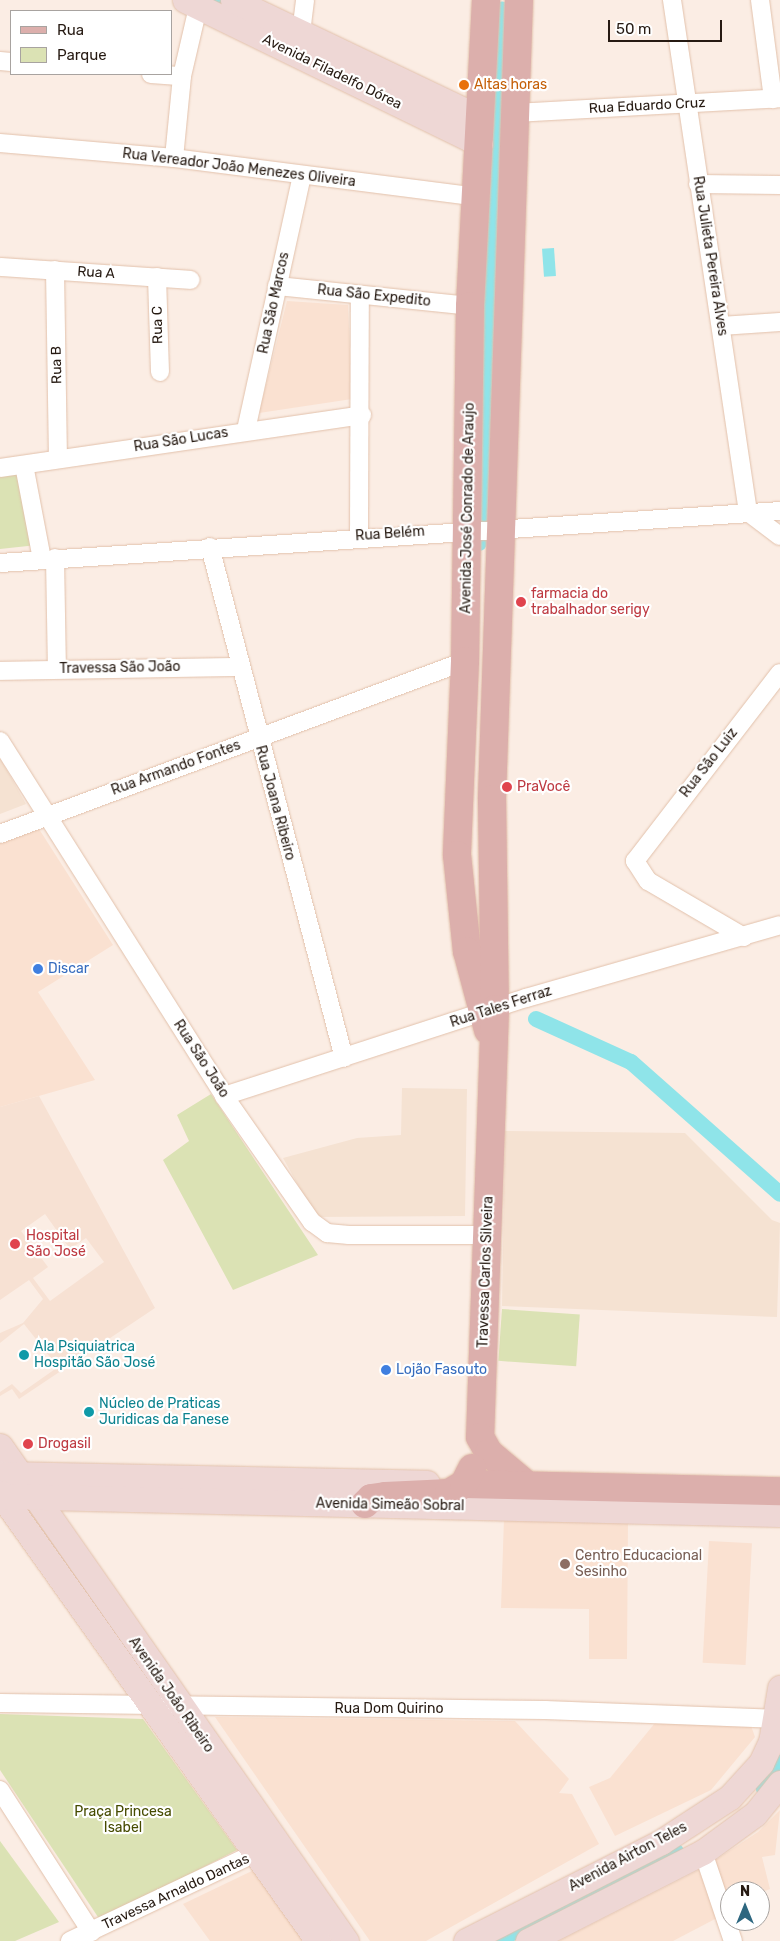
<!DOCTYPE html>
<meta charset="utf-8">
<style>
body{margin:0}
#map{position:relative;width:780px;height:1941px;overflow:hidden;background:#fbede4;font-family:Rubik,sans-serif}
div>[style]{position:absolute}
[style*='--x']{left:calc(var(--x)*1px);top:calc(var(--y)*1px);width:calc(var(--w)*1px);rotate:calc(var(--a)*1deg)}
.built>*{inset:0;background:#fae1d1;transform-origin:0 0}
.industrial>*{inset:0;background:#f5e2d2}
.medical>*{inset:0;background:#f7e1d3}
.green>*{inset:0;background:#dbe2b4;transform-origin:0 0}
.water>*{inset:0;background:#8fe4e9;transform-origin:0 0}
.canal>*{height:16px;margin:-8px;padding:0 8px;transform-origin:8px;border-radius:8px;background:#8fe4e9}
.roads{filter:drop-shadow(0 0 1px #e2c1ab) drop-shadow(0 0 1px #e2c1ab)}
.street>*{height:18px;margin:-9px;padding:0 9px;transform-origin:9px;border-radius:9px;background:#fff}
.secondary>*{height:25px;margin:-12.5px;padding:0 12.5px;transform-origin:12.5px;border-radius:12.5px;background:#eed7d5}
.primary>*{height:28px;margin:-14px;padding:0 14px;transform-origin:14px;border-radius:14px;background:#dcafac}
.dots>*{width:14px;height:14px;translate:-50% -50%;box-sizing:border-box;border:2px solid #fff;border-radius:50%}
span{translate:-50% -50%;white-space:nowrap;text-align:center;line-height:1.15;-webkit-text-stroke:4.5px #fff;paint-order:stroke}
.street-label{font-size:14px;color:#261a12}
.food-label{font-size:14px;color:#c56008}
.left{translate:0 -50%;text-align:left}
.health-label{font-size:14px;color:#be3a42}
.shop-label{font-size:14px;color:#366cbe}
.culture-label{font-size:14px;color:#0d838f}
.education-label{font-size:14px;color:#785e54}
.park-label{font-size:14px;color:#464b00}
.legend{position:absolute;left:10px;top:10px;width:162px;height:65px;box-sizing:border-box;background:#fff;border:1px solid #a8a3a0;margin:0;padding:6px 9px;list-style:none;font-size:15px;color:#261a12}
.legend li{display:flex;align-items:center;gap:10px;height:25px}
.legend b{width:25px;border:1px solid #a8a3a0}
.north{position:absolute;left:720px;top:1881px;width:50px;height:50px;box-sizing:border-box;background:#fff;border:1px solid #a8a3a0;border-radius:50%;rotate:0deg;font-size:14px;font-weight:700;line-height:20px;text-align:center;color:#261a12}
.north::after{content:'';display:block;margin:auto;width:18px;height:22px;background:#2d6780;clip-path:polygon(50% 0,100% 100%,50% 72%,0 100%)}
.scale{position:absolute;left:608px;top:20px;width:114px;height:22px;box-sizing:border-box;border:2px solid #261a12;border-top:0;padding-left:6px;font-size:15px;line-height:18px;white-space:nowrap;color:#261a12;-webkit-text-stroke:4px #fff;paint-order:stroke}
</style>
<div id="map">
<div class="built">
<i style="clip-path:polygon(287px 301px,348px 305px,352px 399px,259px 413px)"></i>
<i style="clip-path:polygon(39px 829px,113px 945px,38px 992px,95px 1080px,0 1107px,0 843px)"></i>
<i style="clip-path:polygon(504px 1518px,628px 1521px,627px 1659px,589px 1659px,589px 1609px,501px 1608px)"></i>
<i style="left:709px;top:1541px;width:43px;height:122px;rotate:3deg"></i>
<i style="clip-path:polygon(215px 1717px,515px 1721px,569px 1779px,559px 1793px,572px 1794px,599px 1844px,426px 1941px,370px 1941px)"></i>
<i style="clip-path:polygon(655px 1723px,750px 1723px,755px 1737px,711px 1790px,615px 1836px,589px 1787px,610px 1778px)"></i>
<i style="clip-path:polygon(780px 1810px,775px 1855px,762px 1857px,770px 1889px,760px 1893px,730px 1891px,730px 1906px,714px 1861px,758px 1832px)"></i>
<i style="clip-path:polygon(256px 1869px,304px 1941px,210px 1941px,183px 1904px)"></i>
<i style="clip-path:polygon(699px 1870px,717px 1918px,673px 1941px,559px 1941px)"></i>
</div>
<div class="industrial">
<i style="clip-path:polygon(0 758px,26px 804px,0 814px)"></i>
<i style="clip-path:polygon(402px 1088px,467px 1089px,465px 1216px,316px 1217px,283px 1158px,357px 1138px,401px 1135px)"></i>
<i style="clip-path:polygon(505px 1131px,685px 1133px,772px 1220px,780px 1223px,777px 1317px,502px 1306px)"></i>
</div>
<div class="medical">
<i style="clip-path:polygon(evenodd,39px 1096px,155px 1308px,19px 1399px,12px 1389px,0 1396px,0 1392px,12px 1384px,21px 1393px,58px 1367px,24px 1324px,0 1343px,0 1333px,23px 1323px,43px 1299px,29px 1280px,0 1300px,0 1107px,39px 1096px,45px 1214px,70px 1249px,86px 1238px,104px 1262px,50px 1301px,33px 1278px,48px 1267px,21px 1231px,45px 1214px)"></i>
</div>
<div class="green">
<i style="clip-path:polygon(29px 468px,37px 545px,0 549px,0 472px)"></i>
<i style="clip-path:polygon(211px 1094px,318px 1255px,233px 1290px,163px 1160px,189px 1141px,177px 1115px)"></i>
<i style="left:502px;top:1309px;width:78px;height:52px;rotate:4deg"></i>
<i style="clip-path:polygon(0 1714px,143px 1719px,237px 1850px,100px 1920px,0 1770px)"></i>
<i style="clip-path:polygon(0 1841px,59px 1922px,15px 1941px,0 1941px)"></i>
</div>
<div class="water">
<i style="left:554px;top:248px;width:28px;height:12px;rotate:86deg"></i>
</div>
<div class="canal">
<i style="--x:216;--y:0;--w:28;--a:26"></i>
<i style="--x:479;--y:543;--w:534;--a:-87.53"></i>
<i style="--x:536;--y:1019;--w:104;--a:24.4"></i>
<i style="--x:631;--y:1062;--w:199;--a:41.5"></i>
<i style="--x:764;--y:1789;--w:31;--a:-58"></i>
<i style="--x:496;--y:1941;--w:201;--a:-26.3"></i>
</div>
<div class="roads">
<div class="street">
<i style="--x:672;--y:0;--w:518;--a:81.56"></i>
<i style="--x:748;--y:512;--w:40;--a:37"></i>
<i style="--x:760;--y:0;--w:100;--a:82.5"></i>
<i style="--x:301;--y:33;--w:33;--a:-83"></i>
<i style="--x:0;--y:61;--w:11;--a:5"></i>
<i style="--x:151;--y:74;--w:31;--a:4"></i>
<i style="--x:515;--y:113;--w:265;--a:-3.2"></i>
<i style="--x:0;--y:143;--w:175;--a:4.9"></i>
<i style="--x:174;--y:158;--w:305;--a:7.3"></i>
<i style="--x:174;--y:158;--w:82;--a:-84.4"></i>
<i style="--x:182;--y:76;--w:71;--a:-76.9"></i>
<i style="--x:698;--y:184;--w:82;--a:0.7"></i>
<i style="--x:0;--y:267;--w:191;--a:3.9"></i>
<i style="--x:55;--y:270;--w:189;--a:89.1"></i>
<i style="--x:157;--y:277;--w:95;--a:88.2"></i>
<i style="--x:277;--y:286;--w:194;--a:5.9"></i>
<i style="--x:721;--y:326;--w:59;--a:-3.9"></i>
<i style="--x:246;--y:430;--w:260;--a:-77.6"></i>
<i style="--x:24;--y:465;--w:96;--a:79.2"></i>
<i style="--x:0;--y:468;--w:366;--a:-8.3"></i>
<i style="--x:359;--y:536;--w:240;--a:-89.8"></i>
<i style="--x:210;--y:547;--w:528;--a:75.31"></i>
<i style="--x:55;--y:558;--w:111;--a:89"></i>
<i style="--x:0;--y:563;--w:782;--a:-3.81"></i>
<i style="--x:0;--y:671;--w:239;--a:-1"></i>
<i style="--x:0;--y:741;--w:420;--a:57.7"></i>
<i style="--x:224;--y:1096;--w:154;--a:55.1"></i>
<i style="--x:312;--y:1222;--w:19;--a:36"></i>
<i style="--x:327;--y:1233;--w:22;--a:5"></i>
<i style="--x:349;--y:1235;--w:138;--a:0"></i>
<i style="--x:0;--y:834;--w:496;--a:-20.4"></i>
<i style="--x:744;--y:937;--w:111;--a:-149.7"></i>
<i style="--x:648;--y:881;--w:24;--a:-123"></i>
<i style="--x:635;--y:861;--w:237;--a:-52.4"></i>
<i style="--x:224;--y:1096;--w:318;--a:-18"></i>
<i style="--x:526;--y:998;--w:264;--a:-16"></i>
<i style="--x:0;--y:1703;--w:545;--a:0.74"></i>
<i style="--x:545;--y:1710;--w:235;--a:2.2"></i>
<i style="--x:0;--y:1790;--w:169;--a:57.3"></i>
<i style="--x:703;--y:1852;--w:94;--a:71.4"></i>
<i style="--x:70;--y:1941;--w:217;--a:-25.4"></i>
</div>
<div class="secondary">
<i style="--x:185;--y:0;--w:328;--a:26"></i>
<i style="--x:233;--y:0;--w:274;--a:25.5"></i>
<i style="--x:0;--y:1446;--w:604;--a:55.05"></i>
<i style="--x:5;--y:1474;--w:422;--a:1.2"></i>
<i style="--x:0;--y:1493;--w:549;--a:54.63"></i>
<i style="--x:0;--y:1496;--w:780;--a:1.32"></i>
<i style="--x:466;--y:1941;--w:219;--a:-26.9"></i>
<i style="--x:661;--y:1842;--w:82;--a:-33.1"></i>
<i style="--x:730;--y:1797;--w:46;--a:-47.6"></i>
<i style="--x:761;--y:1763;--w:23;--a:-65"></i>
<i style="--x:771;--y:1742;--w:55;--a:-80.5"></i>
<i style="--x:528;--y:1941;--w:196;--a:-27"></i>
<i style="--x:703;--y:1852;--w:64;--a:-36.2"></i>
<i style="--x:755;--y:1814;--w:40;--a:-51"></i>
</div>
<div class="primary">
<i style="--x:486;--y:0;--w:306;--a:93"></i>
<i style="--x:470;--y:306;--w:355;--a:90.8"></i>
<i style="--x:465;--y:661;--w:194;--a:92.4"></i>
<i style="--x:457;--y:855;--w:97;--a:84.1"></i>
<i style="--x:467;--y:951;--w:82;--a:75.1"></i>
<i style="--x:519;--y:0;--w:799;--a:91.94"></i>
<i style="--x:492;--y:799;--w:210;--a:89.2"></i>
<i style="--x:495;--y:1009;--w:428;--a:92"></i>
<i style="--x:480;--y:1437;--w:18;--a:61"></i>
<i style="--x:489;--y:1453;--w:48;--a:40"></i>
<i style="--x:464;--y:1484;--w:316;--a:1.3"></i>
<i style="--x:365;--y:1504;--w:8;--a:-45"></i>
<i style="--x:371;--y:1498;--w:14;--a:-8"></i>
<i style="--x:385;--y:1496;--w:64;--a:-2.7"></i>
<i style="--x:449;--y:1493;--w:17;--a:-31"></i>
<i style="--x:464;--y:1484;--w:18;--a:-63"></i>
</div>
</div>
<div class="dots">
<i style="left:464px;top:85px;background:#e8710a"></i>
<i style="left:521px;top:602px;background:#e0444e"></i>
<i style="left:507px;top:787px;background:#e0444e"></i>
<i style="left:38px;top:969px;background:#3f7fe0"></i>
<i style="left:15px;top:1244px;background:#e0444e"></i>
<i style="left:24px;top:1355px;background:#0f9aa8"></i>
<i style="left:386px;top:1370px;background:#3f7fe0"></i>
<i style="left:89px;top:1412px;background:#0f9aa8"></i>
<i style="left:28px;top:1444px;background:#e0444e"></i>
<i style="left:565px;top:1564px;background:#8d6e63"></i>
</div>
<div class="street-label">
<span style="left:332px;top:72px;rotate:26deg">Avenida Filadelfo Dórea</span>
<span style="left:647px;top:106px;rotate:-3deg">Rua Eduardo Cruz</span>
<span style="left:239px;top:168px;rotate:7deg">Rua Vereador João Menezes Oliveira</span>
<span style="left:710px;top:256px;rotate:81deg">Rua Julieta Pereira Alves</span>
<span style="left:96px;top:273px;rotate:4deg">Rua A</span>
<span style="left:374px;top:296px;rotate:6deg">Rua São Expedito</span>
<span style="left:274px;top:303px;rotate:-78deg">Rua São Marcos</span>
<span style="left:158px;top:325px;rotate:-91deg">Rua C</span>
<span style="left:57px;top:365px;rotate:-91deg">Rua B</span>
<span style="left:181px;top:440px;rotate:-9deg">Rua São Lucas</span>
<span style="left:468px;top:508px;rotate:-89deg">Avenida José Conrado de Araujo</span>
<span style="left:390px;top:534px;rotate:-4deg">Rua Belém</span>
<span style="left:120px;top:668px;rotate:-1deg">Travessa São João</span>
<span style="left:709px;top:763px;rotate:-52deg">Rua São Luiz</span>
<span style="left:176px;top:768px;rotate:-20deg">Rua Armando Fontes</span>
<span style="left:275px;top:803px;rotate:75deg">Rua Joana Ribeiro</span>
<span style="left:501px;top:1007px;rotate:-18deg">Rua Tales Ferraz</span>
<span style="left:201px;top:1059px;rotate:57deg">Rua São João</span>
<span style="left:486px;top:1272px;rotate:-88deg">Travessa Carlos Silveira</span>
<span style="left:390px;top:1505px;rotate:1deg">Avenida Simeão Sobral</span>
<span style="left:171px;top:1695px;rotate:55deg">Avenida João Ribeiro</span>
<span style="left:389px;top:1709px">Rua Dom Quirino</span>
<span style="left:628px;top:1857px;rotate:-28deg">Avenida Airton Teles</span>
<span style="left:176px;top:1892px;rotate:-25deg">Travessa Arnaldo Dantas</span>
</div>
<div class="food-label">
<span class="left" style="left:474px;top:85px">Altas horas</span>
</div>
<div class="health-label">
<span class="left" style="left:531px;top:602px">farmacia do<br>trabalhador serigy</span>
<span class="left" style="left:517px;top:787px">PraVocê</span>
<span class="left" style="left:26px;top:1244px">Hospital<br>São José</span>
<span class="left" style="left:38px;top:1444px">Drogasil</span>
</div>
<div class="shop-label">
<span class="left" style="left:48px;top:969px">Discar</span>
<span class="left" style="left:396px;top:1370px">Lojão Fasouto</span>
</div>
<div class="culture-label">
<span class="left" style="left:34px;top:1355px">Ala Psiquiatrica<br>Hospitão São José</span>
<span class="left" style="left:99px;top:1412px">Núcleo de Praticas<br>Juridicas da Fanese</span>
</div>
<div class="education-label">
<span class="left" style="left:575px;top:1564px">Centro Educacional<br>Sesinho</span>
</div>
<div class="park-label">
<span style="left:123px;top:1820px">Praça Princesa<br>Isabel</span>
</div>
<ul class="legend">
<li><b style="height:6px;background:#dcafac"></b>Rua</li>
<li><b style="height:14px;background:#dbe2b4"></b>Parque</li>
</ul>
<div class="north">N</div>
<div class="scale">50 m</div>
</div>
